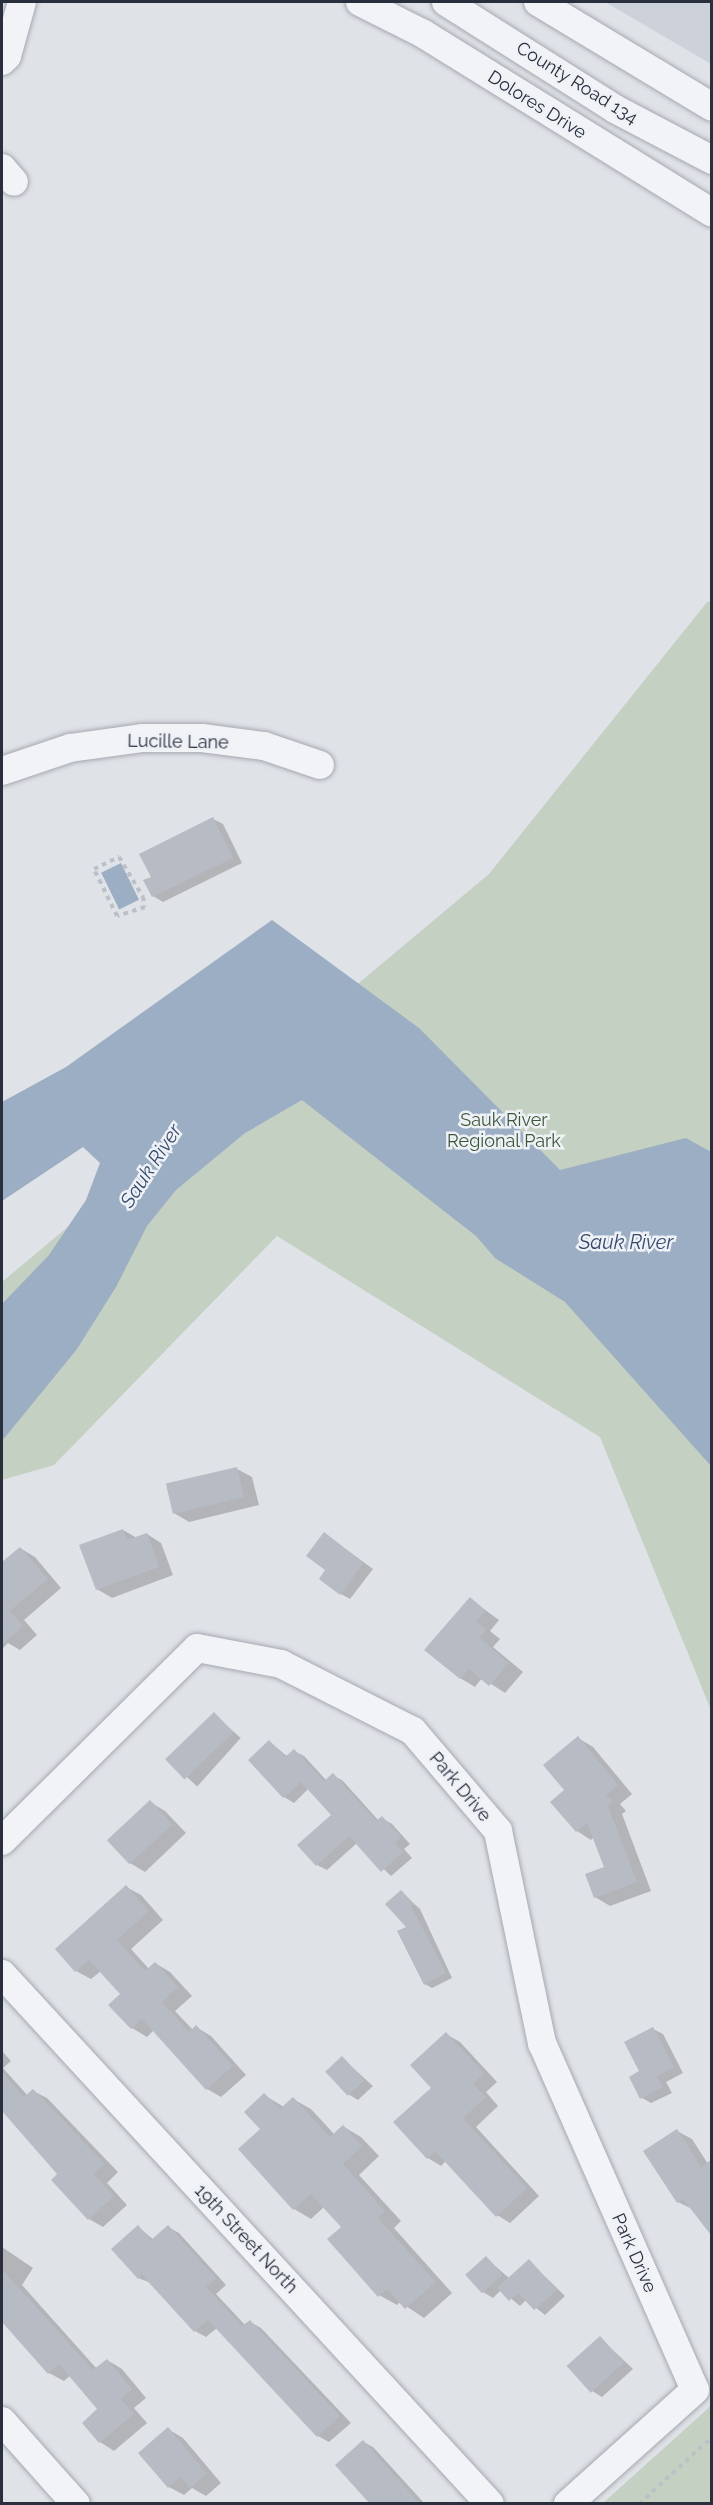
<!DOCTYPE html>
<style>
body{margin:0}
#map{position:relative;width:713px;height:2505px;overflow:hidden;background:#dfe2e7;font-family:Raleway,sans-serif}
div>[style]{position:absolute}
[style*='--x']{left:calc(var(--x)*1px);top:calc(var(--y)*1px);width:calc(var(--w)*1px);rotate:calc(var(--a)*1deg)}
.built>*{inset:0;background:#cdd1d9}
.green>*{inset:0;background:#c4d0c1}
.water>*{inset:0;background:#9caec4;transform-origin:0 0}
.shadow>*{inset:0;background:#0003;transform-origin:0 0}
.building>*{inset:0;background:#b7bbc3;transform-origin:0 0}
.path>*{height:4px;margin-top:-2px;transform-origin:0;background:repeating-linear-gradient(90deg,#bdc0c6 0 4.5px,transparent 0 9px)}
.roads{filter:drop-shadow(0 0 2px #a5a9b1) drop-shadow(0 0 2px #a5a9b1)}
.minor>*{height:28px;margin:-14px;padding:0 14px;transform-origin:14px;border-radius:14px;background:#f1f3f6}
span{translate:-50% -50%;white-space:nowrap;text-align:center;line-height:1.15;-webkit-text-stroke:5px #eef1f5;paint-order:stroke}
.street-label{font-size:18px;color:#292f3d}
.park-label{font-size:18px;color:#3c5738}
.water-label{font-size:20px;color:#374c6d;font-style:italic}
.frame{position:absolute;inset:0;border:3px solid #292f3d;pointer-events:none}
</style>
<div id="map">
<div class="built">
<i style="clip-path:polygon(605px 2px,711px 2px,711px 64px)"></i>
</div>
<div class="green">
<i style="clip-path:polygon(708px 601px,711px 603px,711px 1710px,600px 1437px,277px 1236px,54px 1465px,2px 1480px,2px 1282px,489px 874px)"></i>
<i style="clip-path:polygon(711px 2405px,711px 2503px,603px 2503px,703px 2413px)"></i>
</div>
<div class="water">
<i style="left:121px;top:863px;width:41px;height:22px;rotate:64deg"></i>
<i style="clip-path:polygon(272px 920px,419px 1028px,560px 1170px,686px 1138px,711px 1152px,711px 1466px,565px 1302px,495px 1258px,476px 1236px,302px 1100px,245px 1133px,176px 1190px,147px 1226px,116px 1287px,77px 1349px,2px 1441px,2px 1304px,49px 1255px,86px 1200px,100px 1163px,83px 1147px,2px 1201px,2px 1102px,66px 1067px)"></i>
</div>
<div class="shadow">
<i style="clip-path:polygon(213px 819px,223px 824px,242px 863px,163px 902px,153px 896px,153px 877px)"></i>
<i style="clip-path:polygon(237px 1469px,252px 1477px,259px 1505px,189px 1522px,174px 1513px)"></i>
<i style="clip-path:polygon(123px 1530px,137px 1538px,147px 1534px,161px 1543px,173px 1575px,112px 1598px,97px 1589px)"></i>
<i style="clip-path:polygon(325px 1534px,373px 1569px,350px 1599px,341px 1594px,327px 1570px)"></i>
<i style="clip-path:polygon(20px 1548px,35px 1557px,61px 1588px,24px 1620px,37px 1635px,20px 1650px,8px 1643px,2px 1649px,2px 1564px)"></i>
<i style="clip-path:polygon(470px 1599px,499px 1620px,490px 1631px,500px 1639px,493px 1647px,523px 1672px,505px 1693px,482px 1678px,475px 1687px,460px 1678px)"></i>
<i style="left:214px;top:1714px;width:36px;height:65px;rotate:42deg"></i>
<i style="clip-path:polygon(578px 1738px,593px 1747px,632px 1794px,620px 1804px,626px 1811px,622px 1814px,651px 1891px,610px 1906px,595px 1897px,606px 1868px,594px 1837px,591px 1840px,577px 1831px,566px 1791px)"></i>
<i style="clip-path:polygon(270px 1742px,288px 1757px,294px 1751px,304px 1756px,327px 1781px,333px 1775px,343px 1781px,379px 1821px,382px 1818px,392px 1824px,410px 1844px,404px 1849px,412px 1858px,391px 1876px,357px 1843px,327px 1870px,317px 1865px,333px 1815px,309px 1788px,294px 1803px,284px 1797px)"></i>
<i style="clip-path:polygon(150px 1802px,165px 1811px,186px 1833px,145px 1872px,130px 1863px)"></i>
<i style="clip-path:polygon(126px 1887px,141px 1895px,163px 1920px,131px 1949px,149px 1969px,155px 1963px,170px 1972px,192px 1996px,175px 2011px,193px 2030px,196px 2027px,211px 2036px,246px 2075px,221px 2097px,207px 2089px,154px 2030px,147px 2037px,132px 2028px,110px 2005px,122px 1994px,101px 1971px,91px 1979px,76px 1971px)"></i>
<i style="clip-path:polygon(401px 1892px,420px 1909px,452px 1978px,432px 1988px,425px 1984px)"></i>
<i style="clip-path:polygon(653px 2029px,663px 2034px,683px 2073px,666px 2082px,672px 2093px,651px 2103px,642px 2098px,641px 2072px)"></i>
<i style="clip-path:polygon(446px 2034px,460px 2042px,497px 2082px,486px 2092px,498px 2106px,476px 2127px,539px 2196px,510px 2223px,497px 2215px,446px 2161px,441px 2166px,428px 2158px,433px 2088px)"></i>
<i style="clip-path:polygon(2px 2051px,11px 2061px,3px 2068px,28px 2096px,33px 2091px,47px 2098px,118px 2172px,107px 2183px,127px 2205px,103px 2227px,89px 2219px,53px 2180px,60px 2174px,2px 2109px)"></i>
<i style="clip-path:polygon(342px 2058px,373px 2086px,358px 2100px,348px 2094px)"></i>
<i style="clip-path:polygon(264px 2095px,284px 2107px,293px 2099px,311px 2109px,335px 2135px,344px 2127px,361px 2137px,379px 2156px,359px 2175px,401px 2221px,394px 2228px,452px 2293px,424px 2318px,400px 2302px,397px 2305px,379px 2295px,343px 2227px,324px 2207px,311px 2219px,294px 2209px,262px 2129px)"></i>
<i style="clip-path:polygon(677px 2131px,692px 2139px,708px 2164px,712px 2163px,712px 2232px,694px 2210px,678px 2202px)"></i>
<i style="clip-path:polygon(138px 2227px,154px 2240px,168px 2227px,179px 2233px,226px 2285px,216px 2294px,246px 2326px,250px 2322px,261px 2328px,351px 2423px,329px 2442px,318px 2436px,217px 2328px,206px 2337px,195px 2331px,151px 2283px,138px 2278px)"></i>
<i style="clip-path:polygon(2px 2247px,33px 2268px,22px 2285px,97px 2369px,107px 2360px,122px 2369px,146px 2398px,134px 2408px,147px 2423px,114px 2451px,100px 2442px,100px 2410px,71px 2375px,64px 2381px,49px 2373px,2px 2320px,17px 2305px,2px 2295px)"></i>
<i style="clip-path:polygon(486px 2258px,509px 2278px,529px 2261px,565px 2296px,545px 2315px,526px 2300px,520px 2306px,501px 2290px,493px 2298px,483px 2292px)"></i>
<i style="clip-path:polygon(600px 2338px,633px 2369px,602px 2397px,592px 2391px)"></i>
<i style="clip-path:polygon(168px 2429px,183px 2438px,221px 2483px,206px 2496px,192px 2488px,184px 2495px,169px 2487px)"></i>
<i style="clip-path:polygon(363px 2442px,373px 2447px,425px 2504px,374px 2504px)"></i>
</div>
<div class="building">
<i style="clip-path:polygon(213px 817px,233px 858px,152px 897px,143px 880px,151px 877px,139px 854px)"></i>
<i style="left:237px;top:1467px;width:31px;height:73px;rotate:77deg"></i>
<i style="clip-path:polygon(123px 1529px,127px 1540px,147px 1533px,159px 1567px,96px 1590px,79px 1545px)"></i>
<i style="clip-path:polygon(324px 1532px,364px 1563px,340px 1595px,319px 1579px,325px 1570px,306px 1556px)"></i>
<i style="clip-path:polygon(20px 1547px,48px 1579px,10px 1611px,23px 1626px,2px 1645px,2px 1562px)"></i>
<i style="clip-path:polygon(470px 1597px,486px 1611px,476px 1621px,486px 1630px,479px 1637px,509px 1663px,489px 1686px,469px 1669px,460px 1679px,424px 1650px)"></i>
<i style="left:214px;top:1712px;width:28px;height:68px;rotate:46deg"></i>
<i style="clip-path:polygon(578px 1736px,618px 1785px,606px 1795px,613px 1802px,608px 1806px,637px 1882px,594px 1898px,585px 1874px,604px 1867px,587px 1823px,576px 1832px,550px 1802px,564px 1790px,543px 1765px)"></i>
<i style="clip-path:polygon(269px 1740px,285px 1757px,294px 1749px,324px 1781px,333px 1773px,376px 1821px,382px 1816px,401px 1837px,395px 1843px,403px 1852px,381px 1872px,349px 1836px,316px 1866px,297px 1845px,331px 1815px,301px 1782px,283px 1798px,248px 1760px)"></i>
<i style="left:150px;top:1800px;width:33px;height:59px;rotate:47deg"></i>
<i style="clip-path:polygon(126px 1885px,149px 1911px,117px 1940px,145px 1971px,155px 1962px,178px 1987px,162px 2002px,189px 2032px,196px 2025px,233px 2066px,206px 2090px,142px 2019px,131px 2029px,108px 2005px,120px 1994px,89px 1960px,75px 1972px,55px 1949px)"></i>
<i style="clip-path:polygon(401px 1890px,414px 1904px,411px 1906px,446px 1973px,424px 1985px,397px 1931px,406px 1927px,385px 1904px)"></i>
<i style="clip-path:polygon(653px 2027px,674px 2067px,657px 2076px,663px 2087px,640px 2099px,629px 2077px,639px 2071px,624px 2042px)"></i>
<i style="clip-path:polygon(446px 2032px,484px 2073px,473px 2084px,486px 2097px,463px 2118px,527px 2188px,496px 2217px,435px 2151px,427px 2159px,393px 2122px,431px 2088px,410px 2065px)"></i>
<i style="left:342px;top:2056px;width:33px;height:23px;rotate:47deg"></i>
<i style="clip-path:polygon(2px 2072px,24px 2097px,33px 2089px,105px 2164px,94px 2174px,114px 2196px,88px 2220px,51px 2180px,57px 2174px,2px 2111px)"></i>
<i style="clip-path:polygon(264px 2093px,280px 2109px,293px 2097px,330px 2137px,343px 2125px,362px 2146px,343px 2164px,385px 2211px,378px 2218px,436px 2282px,405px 2309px,387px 2289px,378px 2297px,327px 2239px,341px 2227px,311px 2194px,293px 2210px,238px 2149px,260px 2129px,244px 2112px)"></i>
<i style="clip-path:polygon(677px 2129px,701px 2167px,711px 2160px,711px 2235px,683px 2199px,677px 2203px,643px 2151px)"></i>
<i style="clip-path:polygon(138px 2225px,151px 2240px,168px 2225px,216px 2278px,206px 2287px,242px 2326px,250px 2320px,340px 2416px,317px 2437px,208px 2320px,194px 2332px,142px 2275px,138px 2279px,111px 2249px)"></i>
<i style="left:486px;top:2256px;width:25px;height:28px;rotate:48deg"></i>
<i style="clip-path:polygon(529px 2259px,557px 2290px,534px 2310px,518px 2293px,509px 2301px,497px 2288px)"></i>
<i style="clip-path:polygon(2px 2269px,93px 2370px,107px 2359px,132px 2389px,121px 2399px,134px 2414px,99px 2443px,82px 2423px,97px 2409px,59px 2364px,48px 2374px,2px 2322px)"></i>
<i style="left:600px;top:2336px;width:36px;height:45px;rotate:48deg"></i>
<i style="clip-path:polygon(168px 2427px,207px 2474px,190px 2488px,180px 2477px,168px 2488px,138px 2453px)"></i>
<i style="clip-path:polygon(363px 2440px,420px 2504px,370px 2504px,335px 2465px)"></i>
</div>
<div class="path">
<i style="--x:119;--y:857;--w:47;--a:59"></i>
<i style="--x:143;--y:897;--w:10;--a:79"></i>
<i style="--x:145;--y:907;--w:29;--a:162"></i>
<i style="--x:117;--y:916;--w:52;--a:-116.1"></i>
<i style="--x:94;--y:869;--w:28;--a:-26"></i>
<i style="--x:639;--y:2504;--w:99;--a:-42.5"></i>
</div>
<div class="roads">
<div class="minor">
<i style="--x:360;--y:2;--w:69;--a:26.6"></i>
<i style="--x:422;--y:33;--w:341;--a:31.8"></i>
<i style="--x:446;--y:2;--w:200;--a:32.3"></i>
<i style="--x:615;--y:109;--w:110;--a:27.7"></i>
<i style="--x:538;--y:2;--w:203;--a:31.1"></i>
<i style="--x:2;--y:61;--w:7;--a:-45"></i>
<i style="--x:7;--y:56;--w:56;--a:-74.5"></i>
<i style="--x:2;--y:168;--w:18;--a:49"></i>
<i style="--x:2;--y:771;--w:72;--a:-18.7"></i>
<i style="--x:70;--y:748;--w:74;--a:-7.8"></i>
<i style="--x:143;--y:738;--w:59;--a:0"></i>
<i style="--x:202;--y:738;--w:63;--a:7.4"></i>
<i style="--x:264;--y:746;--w:59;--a:18.7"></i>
<i style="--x:2;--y:1841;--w:274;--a:-44.7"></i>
<i style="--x:197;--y:1648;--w:86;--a:10.8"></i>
<i style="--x:281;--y:1664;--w:148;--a:26.9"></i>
<i style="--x:413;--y:1731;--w:131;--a:49.6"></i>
<i style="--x:498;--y:1831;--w:217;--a:78.3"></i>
<i style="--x:542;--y:2043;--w:379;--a:66.2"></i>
<i style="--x:695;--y:2390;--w:171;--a:138.1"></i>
<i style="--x:2;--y:1974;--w:720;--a:47.36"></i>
<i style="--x:2;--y:2421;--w:111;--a:48.3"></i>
</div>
</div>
<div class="street-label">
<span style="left:577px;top:83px;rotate:32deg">County Road 134</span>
<span style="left:537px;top:105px;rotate:32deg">Dolores Drive</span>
<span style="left:178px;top:742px;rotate:1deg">Lucille Lane</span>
<span style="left:460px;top:1787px;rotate:50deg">Park Drive</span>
<span style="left:246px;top:2239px;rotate:47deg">19th Street North</span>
<span style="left:634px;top:2253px;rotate:66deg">Park Drive</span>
</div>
<div class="park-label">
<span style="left:504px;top:1131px">Sauk River<br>Regional Park</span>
</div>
<div class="water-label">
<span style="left:151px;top:1166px;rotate:-57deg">Sauk River</span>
<span style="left:626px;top:1242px">Sauk River</span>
</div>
<div class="frame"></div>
</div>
